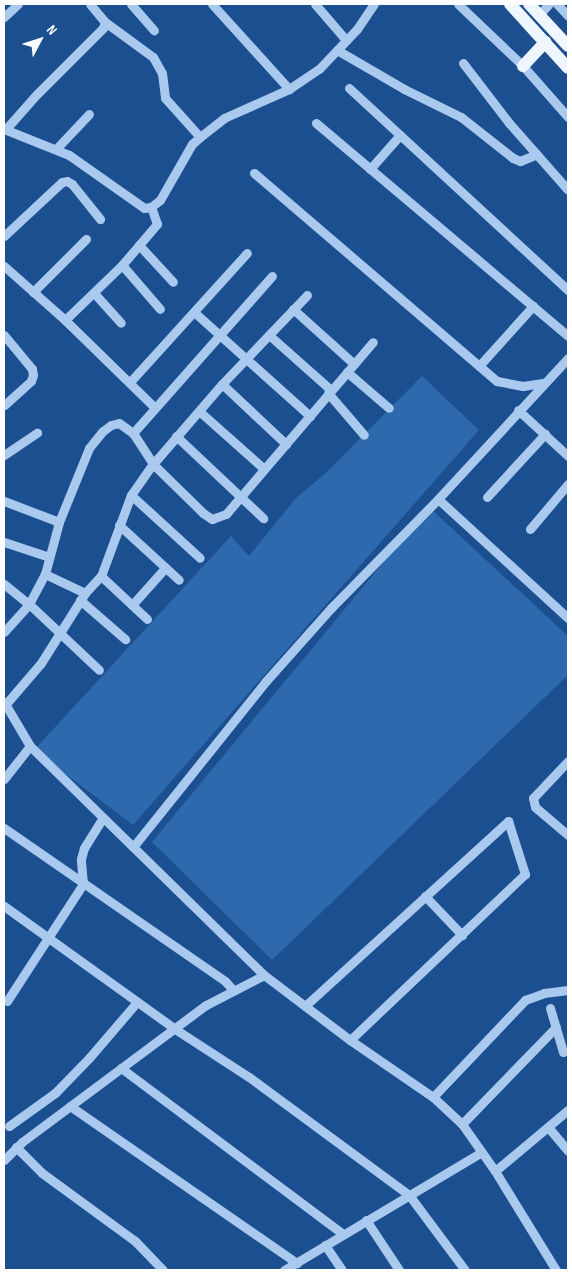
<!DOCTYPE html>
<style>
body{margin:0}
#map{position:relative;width:572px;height:1274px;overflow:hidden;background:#1b4f8f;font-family:"Sofia Sans Condensed",sans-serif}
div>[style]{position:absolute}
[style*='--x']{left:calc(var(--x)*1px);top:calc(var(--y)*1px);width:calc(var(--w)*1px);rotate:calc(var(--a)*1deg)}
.green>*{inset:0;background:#2e69ad}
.minor>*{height:9px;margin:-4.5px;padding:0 4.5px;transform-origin:4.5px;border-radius:4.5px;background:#a9c9ee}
.major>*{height:12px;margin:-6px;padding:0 6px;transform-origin:6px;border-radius:6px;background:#f0f6ff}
span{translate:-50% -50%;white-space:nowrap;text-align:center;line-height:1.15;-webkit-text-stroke:4px #1b4f8f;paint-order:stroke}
.frame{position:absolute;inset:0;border:5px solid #fff;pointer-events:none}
.north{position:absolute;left:15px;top:15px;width:50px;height:50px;-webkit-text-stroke:4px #1b4f8f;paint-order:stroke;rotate:50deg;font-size:14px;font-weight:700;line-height:20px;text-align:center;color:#fff}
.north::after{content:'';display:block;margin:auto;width:18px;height:22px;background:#fff;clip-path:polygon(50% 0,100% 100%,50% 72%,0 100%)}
</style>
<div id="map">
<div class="green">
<i style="clip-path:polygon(422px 376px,479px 430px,133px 825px,34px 750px,231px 536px,249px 556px,296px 498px,328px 471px)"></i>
<i style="clip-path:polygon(429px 507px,568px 636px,568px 675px,272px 960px,152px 842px)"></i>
</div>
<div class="minor">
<i style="--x:131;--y:4;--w:35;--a:49"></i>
<i style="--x:212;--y:4;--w:115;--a:47.8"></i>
<i style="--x:315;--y:4;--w:48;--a:49.3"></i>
<i style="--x:458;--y:4;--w:90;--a:43.6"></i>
<i style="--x:523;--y:66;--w:68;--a:48.6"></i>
<i style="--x:557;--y:4;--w:16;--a:47"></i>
<i style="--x:539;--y:15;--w:15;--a:-48"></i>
<i style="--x:4;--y:17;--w:19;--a:-43"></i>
<i style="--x:105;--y:22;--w:59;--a:36.1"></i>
<i style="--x:153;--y:57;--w:18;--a:61"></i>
<i style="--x:162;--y:73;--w:25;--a:83"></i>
<i style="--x:165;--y:98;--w:52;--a:48.1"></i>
<i style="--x:337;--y:50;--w:78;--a:30.2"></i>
<i style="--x:404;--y:89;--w:64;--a:26.2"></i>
<i style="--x:461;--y:117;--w:66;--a:38.3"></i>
<i style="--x:513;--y:158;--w:8;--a:23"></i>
<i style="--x:520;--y:161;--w:18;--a:-22"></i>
<i style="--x:463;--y:63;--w:76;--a:52.5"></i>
<i style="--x:509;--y:123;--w:89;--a:48.6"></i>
<i style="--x:349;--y:88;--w:298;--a:42.7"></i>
<i style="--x:316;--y:123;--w:330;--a:40.2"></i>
<i style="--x:4;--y:129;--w:70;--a:21.8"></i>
<i style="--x:69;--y:155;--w:92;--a:35.2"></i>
<i style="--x:144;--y:208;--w:7;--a:-8"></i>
<i style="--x:151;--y:207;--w:11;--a:-38"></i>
<i style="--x:160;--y:200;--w:64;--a:-60.3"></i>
<i style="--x:192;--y:144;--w:11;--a:-41"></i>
<i style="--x:200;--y:137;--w:31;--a:-38"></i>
<i style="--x:224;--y:118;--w:71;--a:-24"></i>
<i style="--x:289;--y:89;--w:36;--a:-34"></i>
<i style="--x:319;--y:69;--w:55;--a:-46.5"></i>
<i style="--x:357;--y:29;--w:30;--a:-56"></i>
<i style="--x:5;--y:130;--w:48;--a:-48.4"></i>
<i style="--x:37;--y:94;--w:93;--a:-45"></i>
<i style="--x:103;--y:28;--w:6;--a:-72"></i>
<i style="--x:105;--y:22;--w:23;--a:-130"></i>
<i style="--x:56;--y:149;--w:48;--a:-46.7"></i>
<i style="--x:370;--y:169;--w:45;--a:-48.6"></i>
<i style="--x:254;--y:173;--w:320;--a:40.6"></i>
<i style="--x:497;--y:381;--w:26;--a:11"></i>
<i style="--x:523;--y:386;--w:20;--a:-9"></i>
<i style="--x:4;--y:236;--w:79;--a:-43"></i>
<i style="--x:62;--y:182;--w:5;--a:-11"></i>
<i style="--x:67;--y:181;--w:6;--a:31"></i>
<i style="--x:72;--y:184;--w:45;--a:51.3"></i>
<i style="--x:139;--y:245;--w:50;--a:47.4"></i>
<i style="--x:122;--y:265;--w:58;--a:49.2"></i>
<i style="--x:4;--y:266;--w:81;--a:41.5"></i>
<i style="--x:65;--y:320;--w:124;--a:44.3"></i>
<i style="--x:272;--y:276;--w:210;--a:131.5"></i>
<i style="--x:133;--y:433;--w:37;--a:57"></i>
<i style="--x:153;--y:464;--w:70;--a:44.4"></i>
<i style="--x:203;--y:513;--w:11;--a:34"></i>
<i style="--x:212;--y:519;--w:15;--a:-20"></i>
<i style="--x:226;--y:514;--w:226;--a:-49.5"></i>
<i style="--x:33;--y:292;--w:75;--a:-45"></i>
<i style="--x:94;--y:293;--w:40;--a:48"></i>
<i style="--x:293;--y:309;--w:82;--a:42"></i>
<i style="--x:194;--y:312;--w:156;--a:41.9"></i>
<i style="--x:65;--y:320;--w:79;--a:-44"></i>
<i style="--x:122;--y:265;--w:54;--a:-49.5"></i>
<i style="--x:157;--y:224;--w:18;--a:-109"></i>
<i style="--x:4;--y:335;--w:44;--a:50.5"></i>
<i style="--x:32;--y:369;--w:6;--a:81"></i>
<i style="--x:33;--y:375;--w:6;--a:108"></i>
<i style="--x:31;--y:381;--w:36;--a:138"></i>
<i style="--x:269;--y:335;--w:83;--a:41.6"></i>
<i style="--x:479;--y:366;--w:81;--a:-48"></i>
<i style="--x:347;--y:372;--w:55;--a:40.6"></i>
<i style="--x:130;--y:382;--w:174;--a:-47.8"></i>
<i style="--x:222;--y:384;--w:88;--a:43.2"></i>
<i style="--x:328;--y:393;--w:55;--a:49.4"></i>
<i style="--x:518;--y:410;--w:68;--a:42.6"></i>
<i style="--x:199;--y:411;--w:87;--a:41.7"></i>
<i style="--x:176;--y:436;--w:120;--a:43.3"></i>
<i style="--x:4;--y:455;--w:40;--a:-34"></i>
<i style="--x:131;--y:495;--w:93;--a:42.4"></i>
<i style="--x:487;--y:497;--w:86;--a:-47.4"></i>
<i style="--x:438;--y:499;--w:176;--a:42.5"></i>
<i style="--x:4;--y:501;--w:59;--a:20.9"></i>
<i style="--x:119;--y:525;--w:81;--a:42.5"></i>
<i style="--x:530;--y:529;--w:59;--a:-49.8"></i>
<i style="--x:4;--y:542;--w:47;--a:18.4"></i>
<i style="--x:45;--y:574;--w:54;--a:-74.9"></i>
<i style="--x:59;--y:522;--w:80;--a:-67.9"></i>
<i style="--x:89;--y:448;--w:22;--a:-51"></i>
<i style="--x:103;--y:431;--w:10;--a:-37"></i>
<i style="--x:111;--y:425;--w:8;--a:-14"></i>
<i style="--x:119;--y:423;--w:17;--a:36"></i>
<i style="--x:101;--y:576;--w:63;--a:43.1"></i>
<i style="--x:4;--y:584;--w:32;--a:39"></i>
<i style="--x:29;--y:604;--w:96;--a:43.3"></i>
<i style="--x:80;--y:600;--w:60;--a:40.9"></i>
<i style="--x:132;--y:605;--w:50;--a:-48.3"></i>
<i style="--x:4;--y:632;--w:38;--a:-48"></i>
<i style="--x:29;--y:604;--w:34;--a:-62"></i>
<i style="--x:45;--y:574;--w:44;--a:25.4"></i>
<i style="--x:85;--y:593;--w:23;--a:-47"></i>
<i style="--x:101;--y:576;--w:86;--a:-69.7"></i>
<i style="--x:131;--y:495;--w:38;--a:-55"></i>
<i style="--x:153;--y:464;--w:106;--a:-49.2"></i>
<i style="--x:222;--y:384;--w:123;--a:-46.3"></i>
<i style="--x:4;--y:702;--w:51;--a:59.4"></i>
<i style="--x:30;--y:746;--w:327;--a:44.4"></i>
<i style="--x:264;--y:975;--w:108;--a:37.1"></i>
<i style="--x:350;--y:1040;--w:101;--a:34.5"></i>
<i style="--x:433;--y:1097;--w:40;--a:43"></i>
<i style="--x:462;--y:1124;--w:57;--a:54.9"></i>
<i style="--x:495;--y:1171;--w:116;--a:58.4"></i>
<i style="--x:5;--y:705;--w:55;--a:-49.4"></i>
<i style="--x:41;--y:663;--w:83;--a:-57.8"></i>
<i style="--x:568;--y:761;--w:51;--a:133.4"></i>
<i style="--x:533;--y:798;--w:9;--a:77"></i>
<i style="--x:535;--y:807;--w:43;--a:40.3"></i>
<i style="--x:4;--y:779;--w:42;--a:-51.8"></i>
<i style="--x:4;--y:828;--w:269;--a:34.7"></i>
<i style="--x:225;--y:981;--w:13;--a:48"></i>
<i style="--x:133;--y:847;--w:213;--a:-51.3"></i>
<i style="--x:266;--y:681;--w:98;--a:-48.3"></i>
<i style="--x:331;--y:608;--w:153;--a:-45.5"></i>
<i style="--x:438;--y:499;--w:192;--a:-47.3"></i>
<i style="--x:425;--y:896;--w:54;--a:46.5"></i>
<i style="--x:4;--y:906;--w:211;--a:35.7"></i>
<i style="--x:175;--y:1029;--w:88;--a:33"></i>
<i style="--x:249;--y:1077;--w:199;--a:36.4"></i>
<i style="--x:409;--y:1195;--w:94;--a:53.3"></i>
<i style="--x:7;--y:1001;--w:140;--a:-57"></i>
<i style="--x:83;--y:884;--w:25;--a:-95"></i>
<i style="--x:81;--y:859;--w:11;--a:-75"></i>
<i style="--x:84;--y:848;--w:36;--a:-58"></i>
<i style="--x:305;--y:1006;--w:275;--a:-42.3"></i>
<i style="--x:508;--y:821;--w:56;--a:72.2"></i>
<i style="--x:525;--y:874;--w:241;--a:136.5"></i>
<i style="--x:550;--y:1008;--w:46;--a:73.5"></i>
<i style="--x:121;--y:1068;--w:277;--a:36.8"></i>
<i style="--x:433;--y:1097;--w:134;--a:-46.5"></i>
<i style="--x:525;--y:1000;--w:20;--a:-20"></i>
<i style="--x:544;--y:993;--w:24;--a:-7"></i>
<i style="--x:70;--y:1106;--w:276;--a:34.7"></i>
<i style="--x:462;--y:1124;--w:135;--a:-45.9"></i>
<i style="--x:9;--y:1126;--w:57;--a:-35.7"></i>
<i style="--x:55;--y:1093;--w:49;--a:-45.8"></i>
<i style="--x:89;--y:1058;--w:74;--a:-49.4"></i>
<i style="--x:548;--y:1127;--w:31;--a:50"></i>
<i style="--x:16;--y:1147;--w:37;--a:45"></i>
<i style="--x:42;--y:1173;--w:115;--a:36.2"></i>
<i style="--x:135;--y:1241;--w:40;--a:46"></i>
<i style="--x:4;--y:1160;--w:25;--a:-45"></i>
<i style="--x:22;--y:1142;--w:229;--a:-36.7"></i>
<i style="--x:206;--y:1005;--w:65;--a:-27.3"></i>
<i style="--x:495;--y:1171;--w:95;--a:-39.9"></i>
<i style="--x:366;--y:1220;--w:60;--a:56.6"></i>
<i style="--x:325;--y:1245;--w:30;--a:56"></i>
<i style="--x:284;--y:1270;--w:230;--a:-30.8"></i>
</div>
<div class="major">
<i style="--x:510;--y:4;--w:86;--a:47.8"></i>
<i style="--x:529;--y:4;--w:57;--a:47.1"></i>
<i style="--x:523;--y:66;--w:33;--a:-47"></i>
</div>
<div class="frame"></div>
<div class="north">N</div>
</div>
